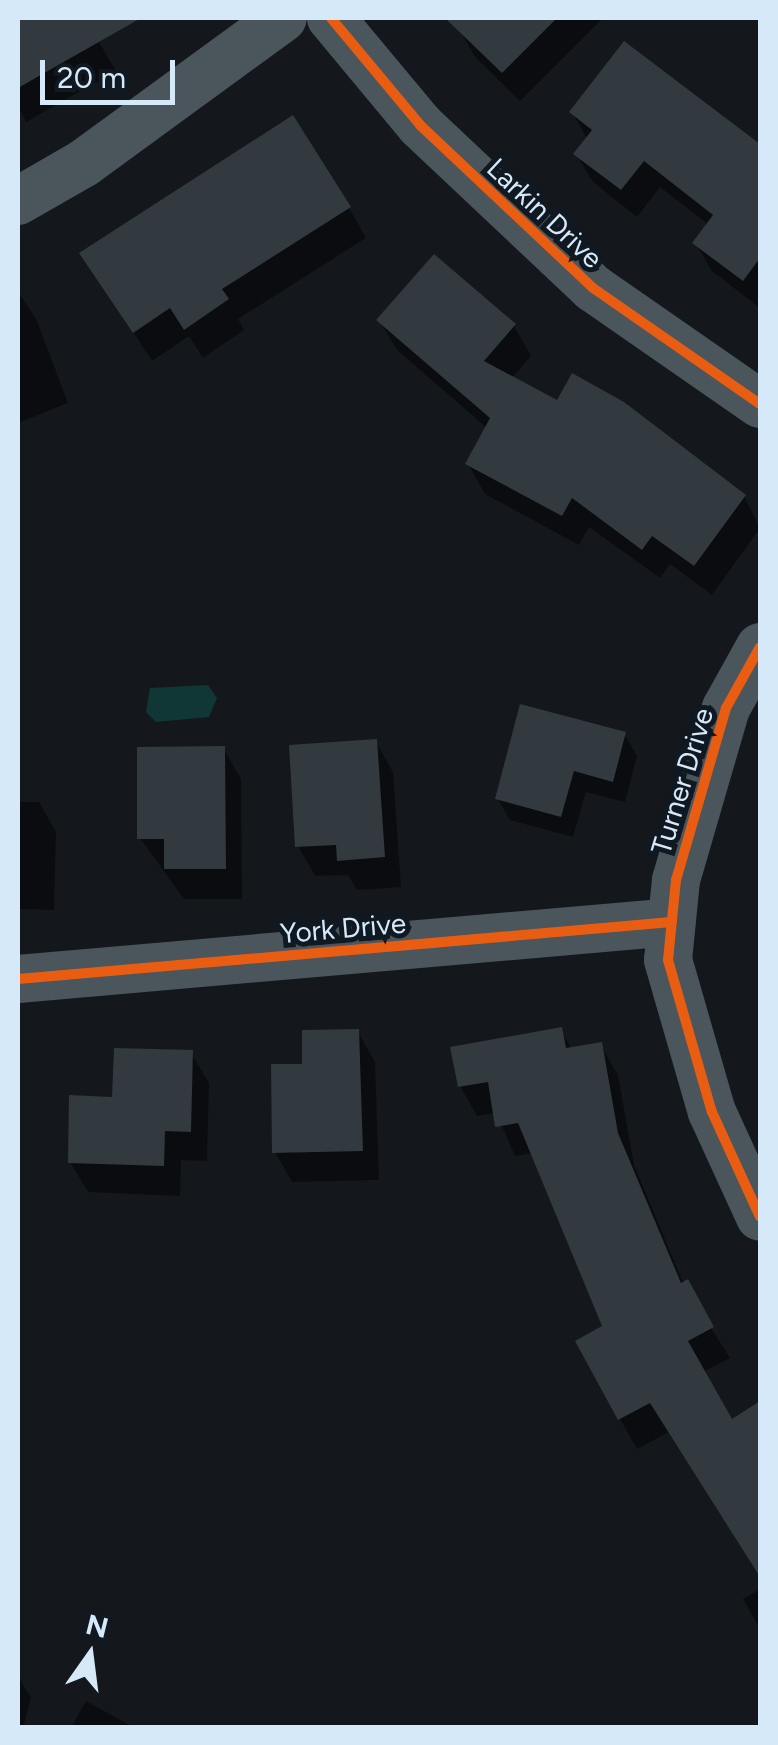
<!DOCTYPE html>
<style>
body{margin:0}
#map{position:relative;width:778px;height:1745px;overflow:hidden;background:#14181d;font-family:Figtree,sans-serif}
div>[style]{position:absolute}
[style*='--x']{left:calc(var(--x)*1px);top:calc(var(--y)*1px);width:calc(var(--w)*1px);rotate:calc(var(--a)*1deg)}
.water>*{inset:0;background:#103736}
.shadow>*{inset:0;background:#0007}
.building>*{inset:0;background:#32393f}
.minor>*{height:48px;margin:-24px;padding:0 24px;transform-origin:24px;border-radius:24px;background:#4a555c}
.cycleway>*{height:10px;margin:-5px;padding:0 5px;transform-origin:5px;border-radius:5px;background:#e95d12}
span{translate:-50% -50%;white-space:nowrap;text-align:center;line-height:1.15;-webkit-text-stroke:10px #101821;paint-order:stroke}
.street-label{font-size:28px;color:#d6e9f9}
.frame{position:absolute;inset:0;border:20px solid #d6e9f9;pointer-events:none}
.north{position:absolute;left:40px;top:1605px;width:100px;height:100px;-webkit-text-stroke:8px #101821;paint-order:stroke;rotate:14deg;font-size:28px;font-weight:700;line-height:40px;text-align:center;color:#d6e9f9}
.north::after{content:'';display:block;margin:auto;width:35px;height:45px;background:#d6e9f9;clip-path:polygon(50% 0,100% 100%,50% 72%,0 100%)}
.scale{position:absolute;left:40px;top:60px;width:135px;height:45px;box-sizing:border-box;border:5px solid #d6e9f9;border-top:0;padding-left:12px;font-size:30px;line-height:35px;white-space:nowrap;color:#d6e9f9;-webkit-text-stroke:8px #101821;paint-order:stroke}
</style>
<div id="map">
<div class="water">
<i style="clip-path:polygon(208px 685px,217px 698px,209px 717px,156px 722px,146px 712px,150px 688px)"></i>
</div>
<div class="shadow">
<i style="clip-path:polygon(18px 18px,85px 18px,116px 71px,26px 122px,18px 107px)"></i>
<i style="clip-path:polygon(468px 18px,599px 18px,601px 20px,520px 101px,475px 57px,458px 27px)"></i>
<i style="clip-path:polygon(625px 44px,760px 144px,760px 308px,712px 271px,695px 243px,709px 225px,660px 187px,637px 217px,593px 182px,576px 154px,588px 140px,572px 112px)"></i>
<i style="clip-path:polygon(349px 208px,366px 238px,238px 319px,244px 330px,203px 358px,189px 336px,152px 361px,83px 254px)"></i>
<i style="clip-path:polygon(18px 291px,37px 321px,68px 403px,18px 423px)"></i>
<i style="clip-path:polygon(379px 320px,514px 326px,531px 356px,512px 378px,744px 496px,760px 528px,712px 595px,670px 564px,660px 578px,589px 527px,579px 545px,485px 494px,468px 464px,487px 428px,397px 350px)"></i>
<i style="clip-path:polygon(624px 734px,637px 756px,625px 802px,586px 792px,573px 837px,510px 820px,497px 798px)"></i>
<i style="clip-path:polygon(376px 742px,393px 772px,401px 887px,357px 890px,348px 875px,315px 876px,298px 846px)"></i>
<i style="clip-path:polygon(223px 748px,241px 779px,242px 899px,184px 899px,140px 838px)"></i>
<i style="clip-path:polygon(18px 802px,39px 802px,56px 832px,54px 910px,18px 909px)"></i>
<i style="clip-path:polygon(560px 1030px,572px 1049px,600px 1044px,618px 1075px,634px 1165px,684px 1285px,730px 1358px,703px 1372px,732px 1422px,755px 1408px,760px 1416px,760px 1576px,669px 1432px,637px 1449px,620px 1419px,605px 1327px,533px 1153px,515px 1156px,496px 1113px,477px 1116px,460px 1086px)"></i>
<i style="clip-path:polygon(358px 1032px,375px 1062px,379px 1180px,292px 1182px,275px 1152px,305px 1066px)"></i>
<i style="clip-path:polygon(191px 1053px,209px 1083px,207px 1161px,181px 1160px,180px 1196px,88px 1192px,70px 1162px,115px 1099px)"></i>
<i style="clip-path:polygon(760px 1589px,760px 1629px,743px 1599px)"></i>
<i style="clip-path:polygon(18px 1676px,31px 1698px,23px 1728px,18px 1728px)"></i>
<i style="clip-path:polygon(86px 1701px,135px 1728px,71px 1728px)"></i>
</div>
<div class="building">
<i style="clip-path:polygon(18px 18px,141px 18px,18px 88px)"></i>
<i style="clip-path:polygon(445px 18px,557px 18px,502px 73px)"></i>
<i style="clip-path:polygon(624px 41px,760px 144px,760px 258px,743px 281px,692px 243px,713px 215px,644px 161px,621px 190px,573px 154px,592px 130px,569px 112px)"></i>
<i style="clip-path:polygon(293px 115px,351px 207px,222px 289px,229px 299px,184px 330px,170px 308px,133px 333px,79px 253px)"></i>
<i style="clip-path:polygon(434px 254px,516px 324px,484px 361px,557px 400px,572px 373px,624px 402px,746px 495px,694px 566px,652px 536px,642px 550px,572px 498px,562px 516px,465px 464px,490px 418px,376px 320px)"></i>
<i style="clip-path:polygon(520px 704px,626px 732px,613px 782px,574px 771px,561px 817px,495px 799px)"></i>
<i style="clip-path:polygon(377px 739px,385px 857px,337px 861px,336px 845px,295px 847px,289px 745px)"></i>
<i style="clip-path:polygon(225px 746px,226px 869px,164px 869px,164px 839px,137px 839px,137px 747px)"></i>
<i style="clip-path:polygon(562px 1027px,566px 1048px,602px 1042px,618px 1133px,681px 1283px,688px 1279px,714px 1327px,688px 1341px,732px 1419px,760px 1401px,760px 1577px,650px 1403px,618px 1420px,575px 1341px,602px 1326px,518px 1123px,495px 1127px,488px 1082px,458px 1087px,450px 1047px)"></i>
<i style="clip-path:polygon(359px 1029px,363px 1151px,272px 1153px,271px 1064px,302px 1064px,302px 1030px)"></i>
<i style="clip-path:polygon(114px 1048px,193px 1050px,191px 1132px,165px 1131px,164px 1166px,68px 1163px,69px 1095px,112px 1097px)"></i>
</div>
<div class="minor">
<i style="--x:331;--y:18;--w:139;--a:50.2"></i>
<i style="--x:420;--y:125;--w:238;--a:43.3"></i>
<i style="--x:593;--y:288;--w:203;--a:34.8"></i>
<i style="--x:18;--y:201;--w:76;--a:-29.9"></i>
<i style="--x:84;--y:163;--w:246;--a:-36.1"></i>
<i style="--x:760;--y:647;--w:70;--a:119.1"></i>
<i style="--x:726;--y:708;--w:179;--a:106.2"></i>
<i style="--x:676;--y:880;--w:80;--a:95.7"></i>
<i style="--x:668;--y:960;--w:158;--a:73.9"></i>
<i style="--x:712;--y:1112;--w:115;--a:65.4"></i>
<i style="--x:18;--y:979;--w:656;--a:-4.98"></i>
</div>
<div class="cycleway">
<i style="--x:331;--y:18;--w:139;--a:50.2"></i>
<i style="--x:420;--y:125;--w:238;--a:43.3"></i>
<i style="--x:593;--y:288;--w:203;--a:34.8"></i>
<i style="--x:760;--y:647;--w:70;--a:119.1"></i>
<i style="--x:726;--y:708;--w:179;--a:106.2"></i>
<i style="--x:676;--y:880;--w:80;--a:95.7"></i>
<i style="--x:668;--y:960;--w:158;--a:73.9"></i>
<i style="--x:712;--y:1112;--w:115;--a:65.4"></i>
<i style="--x:18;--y:979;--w:656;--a:-4.98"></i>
</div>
<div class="street-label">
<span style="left:545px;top:213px;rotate:43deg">Larkin Drive</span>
<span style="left:682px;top:781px;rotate:-73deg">Turner Drive</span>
<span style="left:343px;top:928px;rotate:-5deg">York Drive</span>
</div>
<div class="frame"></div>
<div class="north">N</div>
<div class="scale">20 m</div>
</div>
